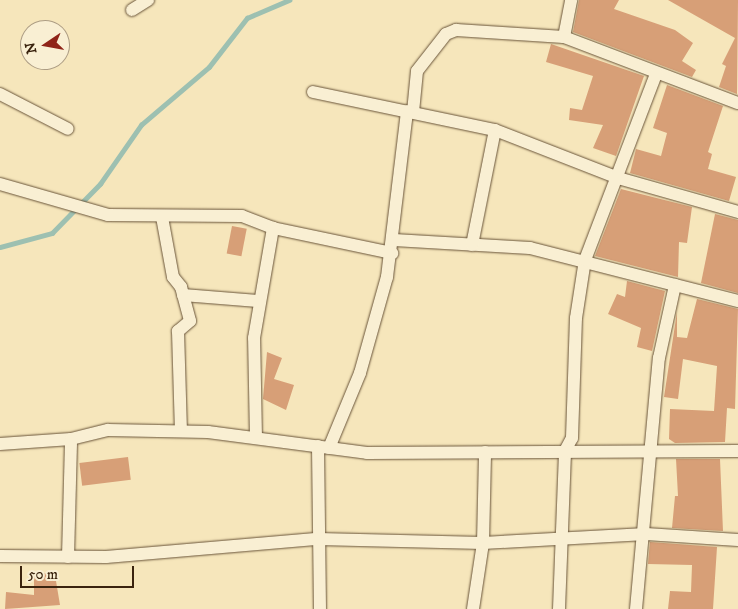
<!DOCTYPE html>
<style>
body{margin:0}
#map{position:relative;width:738px;height:609px;overflow:hidden;background:#f6e6bb;font-family:"IM FELL DW Pica",serif}
div>[style]{position:absolute}
[style*='--x']{left:calc(var(--x)*1px);top:calc(var(--y)*1px);width:calc(var(--w)*1px);rotate:calc(var(--a)*1deg)}
.stream>*{height:4.5px;margin:-2.25px;padding:0 2.25px;transform-origin:2.25px;border-radius:2.25px;background:#9dc0b1}
.building>*{inset:0;background:#d79f77;transform-origin:0 0}
.roads{filter:drop-shadow(0 0 1px #695439) drop-shadow(0 0 1px #695439)}
.minor>*{height:12px;margin:-6px;padding:0 6px;transform-origin:6px;border-radius:6px;background:#f9efd3}
span{translate:-50% -50%;white-space:nowrap;text-align:center;line-height:1.15;-webkit-text-stroke:5px #f9efd3;paint-order:stroke}
.north{position:absolute;left:20px;top:20px;width:50px;height:50px;box-sizing:border-box;background:#f9efd3;border:1px solid #ad9d84;border-radius:50%;rotate:258deg;font-size:14px;font-weight:700;line-height:20px;text-align:center;color:#3a230e}
.north::after{content:'';display:block;margin:auto;width:18px;height:22px;background:#8f2418;clip-path:polygon(50% 0,100% 100%,50% 72%,0 100%)}
.scale{position:absolute;left:20px;top:566px;width:114px;height:22px;box-sizing:border-box;border:2px solid #3a230e;border-top:0;padding-left:6px;font-size:15px;line-height:18px;white-space:nowrap;color:#3a230e;-webkit-text-stroke:4px #f9efd3;paint-order:stroke}
</style>
<div id="map">
<div class="stream">
<i style="--x:0;--y:247;--w:54;--a:-15.1"></i>
<i style="--x:52;--y:233;--w:69;--a:-45.6"></i>
<i style="--x:100;--y:184;--w:72;--a:-55.2"></i>
<i style="--x:141;--y:125;--w:89;--a:-40.5"></i>
<i style="--x:209;--y:67;--w:62;--a:-52.2"></i>
<i style="--x:247;--y:18;--w:46;--a:-23.2"></i>
</div>
<div class="building">
<i style="clip-path:polygon(579px 0,619px 0,614px 9px,675px 30px,693px 43px,682px 61px,696px 70px,692px 77px,573px 32px)"></i>
<i style="clip-path:polygon(668px 0,738px 0,737px 94px,719px 87px,726px 66px,722px 64px,735px 38px)"></i>
<i style="clip-path:polygon(551px 44px,644px 76px,616px 156px,593px 148px,603px 125px,569px 120px,570px 108px,582px 110px,593px 76px,546px 62px)"></i>
<i style="clip-path:polygon(667px 85px,723px 106px,708px 152px,712px 154px,708px 169px,736px 177px,729px 201px,630px 173px,636px 149px,661px 156px,667px 133px,653px 128px)"></i>
<i style="clip-path:polygon(621px 189px,692px 207px,687px 243px,679px 242px,678px 277px,595px 256px)"></i>
<i style="clip-path:polygon(715px 214px,738px 220px,738px 293px,701px 283px)"></i>
<i style="left:232px;top:226px;width:15px;height:28px;rotate:11deg"></i>
<i style="clip-path:polygon(627px 281px,665px 291px,652px 351px,637px 347px,641px 328px,608px 314px,617px 294px,625px 297px)"></i>
<i style="clip-path:polygon(697px 299px,738px 309px,735px 409px,727px 408px,725px 442px,675px 443px,669px 439px,670px 409px,714px 411px,717px 366px,683px 359px,678px 399px,664px 397px,677px 312px,677px 337px,687px 338px)"></i>
<i style="clip-path:polygon(267px 352px,282px 358px,274px 379px,294px 385px,286px 410px,263px 399px)"></i>
<i style="left:128px;top:457px;width:23px;height:49px;rotate:83deg"></i>
<i style="clip-path:polygon(676px 459px,720px 459px,723px 531px,672px 528px,675px 496px,678px 496px)"></i>
<i style="clip-path:polygon(650px 542px,717px 547px,713px 609px,668px 609px,670px 591px,691px 592px,692px 565px,648px 564px)"></i>
<i style="clip-path:polygon(34px 571px,55px 575px,60px 605px,5px 609px,6px 592px,34px 595px)"></i>
</div>
<div class="roads">
<div class="minor">
<i style="--x:132;--y:10;--w:19;--a:-32"></i>
<i style="--x:564;--y:37;--w:38;--a:-79"></i>
<i style="--x:313;--y:92;--w:186;--a:11.8"></i>
<i style="--x:495;--y:130;--w:132;--a:21.3"></i>
<i style="--x:618;--y:178;--w:125;--a:15.8"></i>
<i style="--x:0;--y:94;--w:76;--a:27.2"></i>
<i style="--x:413;--y:112;--w:41;--a:-84.4"></i>
<i style="--x:417;--y:71;--w:47;--a:-51.9"></i>
<i style="--x:446;--y:34;--w:11;--a:-22"></i>
<i style="--x:456;--y:30;--w:108;--a:3.7"></i>
<i style="--x:564;--y:37;--w:186;--a:20.8"></i>
<i style="--x:0;--y:184;--w:112;--a:16"></i>
<i style="--x:108;--y:215;--w:134;--a:0.4"></i>
<i style="--x:242;--y:216;--w:33;--a:21"></i>
<i style="--x:273;--y:228;--w:122;--a:11.9"></i>
<i style="--x:162;--y:217;--w:61;--a:79.6"></i>
<i style="--x:173;--y:277;--w:13;--a:51"></i>
<i style="--x:181;--y:287;--w:35;--a:75"></i>
<i style="--x:190;--y:321;--w:16;--a:140"></i>
<i style="--x:178;--y:331;--w:100;--a:88.3"></i>
<i style="--x:394;--y:240;--w:136;--a:3.4"></i>
<i style="--x:530;--y:248;--w:215;--a:14.3"></i>
<i style="--x:472;--y:245;--w:117;--a:-78.7"></i>
<i style="--x:183;--y:295;--w:75;--a:4.6"></i>
<i style="--x:256;--y:438;--w:100;--a:-91.1"></i>
<i style="--x:254;--y:338;--w:112;--a:-80.2"></i>
<i style="--x:0;--y:444;--w:71;--a:-4"></i>
<i style="--x:71;--y:439;--w:38;--a:-14"></i>
<i style="--x:108;--y:430;--w:100;--a:1.1"></i>
<i style="--x:208;--y:432;--w:160;--a:7.5"></i>
<i style="--x:367;--y:453;--w:371;--a:-0.3"></i>
<i style="--x:318;--y:446;--w:163;--a:89.3"></i>
<i style="--x:329;--y:448;--w:81;--a:-67.5"></i>
<i style="--x:360;--y:373;--w:100;--a:-74.3"></i>
<i style="--x:387;--y:277;--w:167;--a:-83.1"></i>
<i style="--x:0;--y:556;--w:106;--a:0.5"></i>
<i style="--x:106;--y:557;--w:213;--a:-4.9"></i>
<i style="--x:318;--y:539;--w:165;--a:1.4"></i>
<i style="--x:483;--y:543;--w:163;--a:-3.2"></i>
<i style="--x:646;--y:534;--w:92;--a:3.7"></i>
<i style="--x:68;--y:557;--w:118;--a:-88.5"></i>
<i style="--x:473;--y:609;--w:67;--a:-81.4"></i>
<i style="--x:483;--y:543;--w:91;--a:-88.7"></i>
<i style="--x:559;--y:609;--w:158;--a:-87.8"></i>
<i style="--x:565;--y:451;--w:15;--a:-62"></i>
<i style="--x:572;--y:438;--w:120;--a:-88.1"></i>
<i style="--x:576;--y:318;--w:59;--a:-81.2"></i>
<i style="--x:585;--y:260;--w:199;--a:-69.1"></i>
<i style="--x:636;--y:609;--w:252;--a:-84.8"></i>
<i style="--x:659;--y:358;--w:75;--a:-77.6"></i>
</div>
</div>
<div class="north">N</div>
<div class="scale">50 m</div>
</div>
